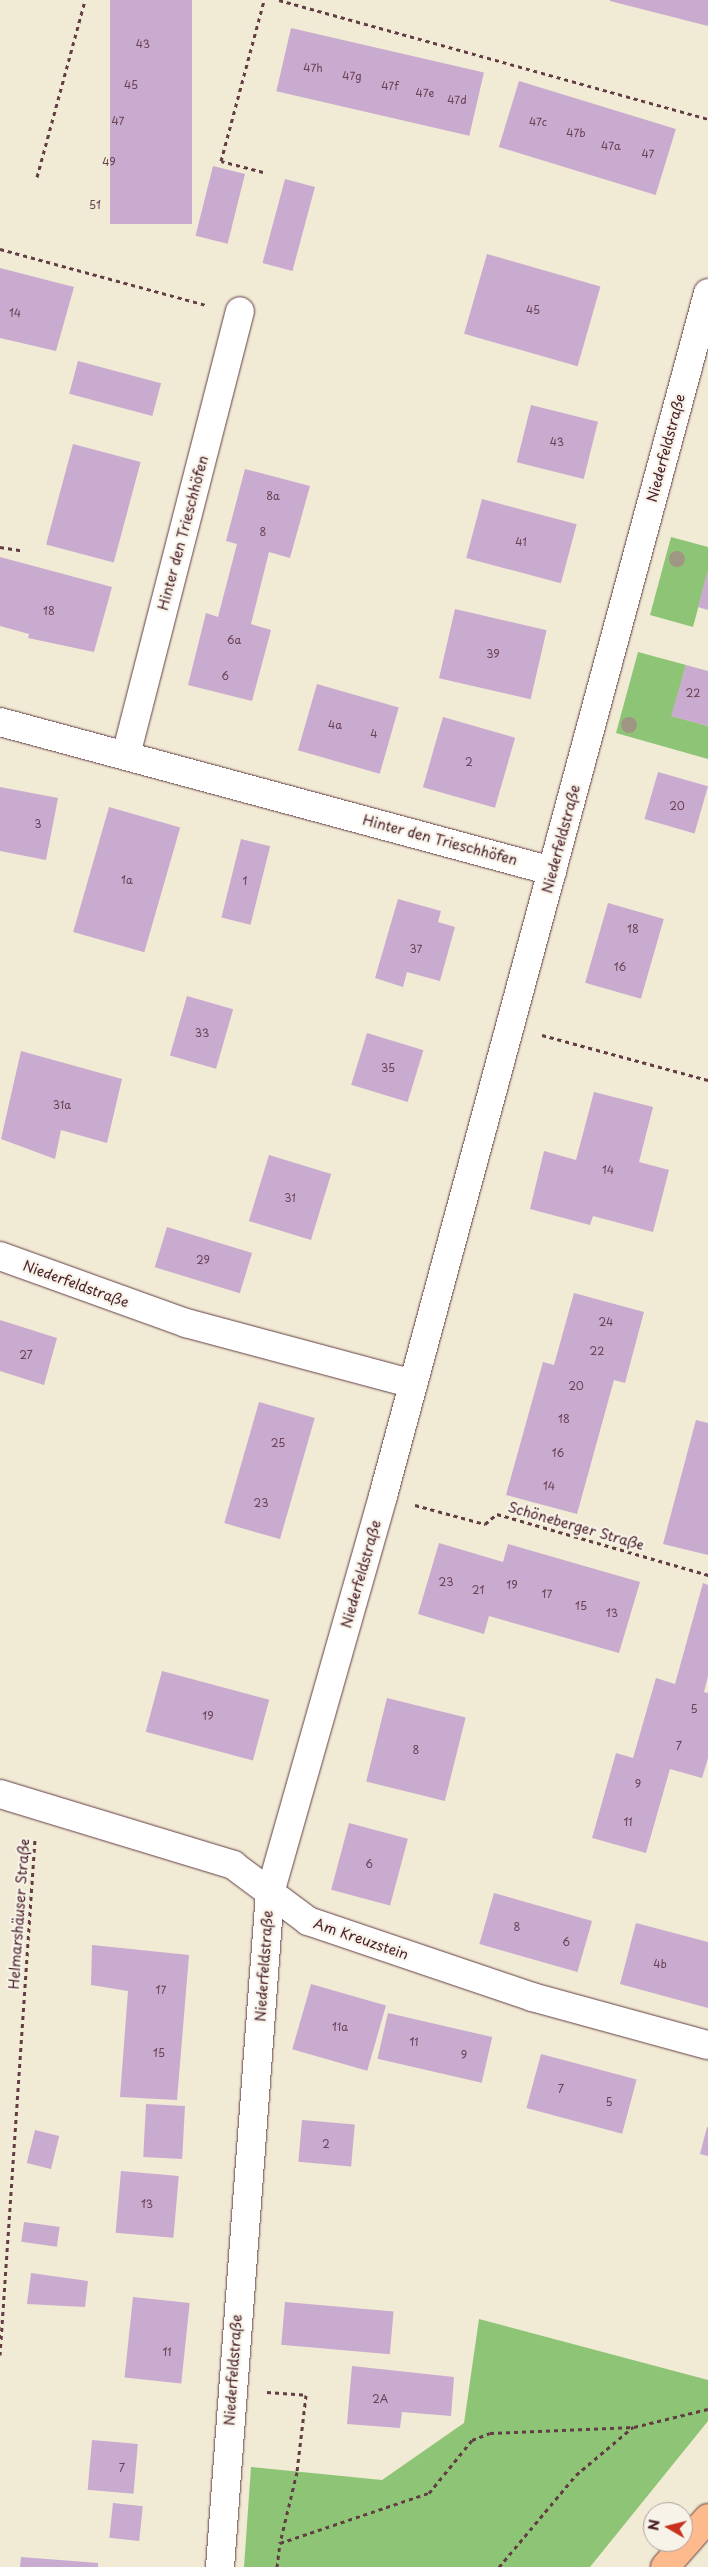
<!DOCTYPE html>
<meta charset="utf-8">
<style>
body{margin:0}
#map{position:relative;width:708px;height:2567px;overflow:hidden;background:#f1ead4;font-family:"Playpen Sans",sans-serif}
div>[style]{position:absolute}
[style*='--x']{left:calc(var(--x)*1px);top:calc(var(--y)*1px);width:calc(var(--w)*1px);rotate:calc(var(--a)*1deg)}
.green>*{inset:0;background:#8ec476}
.building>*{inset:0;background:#c9abd0;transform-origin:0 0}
.path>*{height:3px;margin-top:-1.5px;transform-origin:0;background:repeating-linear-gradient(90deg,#633d44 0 4px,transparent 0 8px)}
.roads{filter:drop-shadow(0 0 1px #633d44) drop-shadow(0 0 1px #633d44)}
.street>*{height:28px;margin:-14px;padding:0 14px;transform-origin:14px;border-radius:14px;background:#fff}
.primary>*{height:28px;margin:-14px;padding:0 14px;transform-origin:14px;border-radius:14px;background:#fcba8d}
.trees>*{width:16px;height:16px;margin:-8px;border-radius:50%;background:#a09684}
span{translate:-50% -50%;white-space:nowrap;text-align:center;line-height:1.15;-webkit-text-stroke:4.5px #f7f3e8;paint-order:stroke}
.number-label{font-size:11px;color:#6a4254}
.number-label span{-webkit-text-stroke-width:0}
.street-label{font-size:14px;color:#4a1f2b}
.north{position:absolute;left:643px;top:2502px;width:50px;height:50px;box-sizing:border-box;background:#f7f3e8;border:1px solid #b29e9c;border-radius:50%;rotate:278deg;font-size:14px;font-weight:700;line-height:20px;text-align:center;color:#4a1f2b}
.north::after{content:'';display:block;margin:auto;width:18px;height:22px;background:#c8321e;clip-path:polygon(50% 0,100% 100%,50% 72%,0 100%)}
</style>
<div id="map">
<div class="green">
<i style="clip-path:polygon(671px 537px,708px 547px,708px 571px,693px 627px,650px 615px)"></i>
<i style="clip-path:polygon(638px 652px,686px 665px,672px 716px,708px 726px,708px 759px,616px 733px)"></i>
<i style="clip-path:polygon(479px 2319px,708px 2380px,708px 2421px,590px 2567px,244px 2567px,251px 2467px,382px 2480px,464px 2423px)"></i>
</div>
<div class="building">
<i style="left:110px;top:0;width:82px;height:224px"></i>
<i style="clip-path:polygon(610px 0,708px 0,708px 26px,610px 1px)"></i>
<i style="left:291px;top:28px;width:198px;height:65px;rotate:13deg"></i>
<i style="left:519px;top:81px;width:164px;height:69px;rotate:17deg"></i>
<i style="left:213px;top:166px;width:33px;height:72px;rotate:14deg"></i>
<i style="left:285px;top:179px;width:31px;height:87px;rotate:15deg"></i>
<i style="left:487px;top:254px;width:118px;height:83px;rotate:16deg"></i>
<i style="clip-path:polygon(0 268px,74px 287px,56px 351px,0 338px)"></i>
<i style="left:78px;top:361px;width:86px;height:34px;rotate:15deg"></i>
<i style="left:531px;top:405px;width:69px;height:59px;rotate:14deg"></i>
<i style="left:73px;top:444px;width:70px;height:104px;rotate:15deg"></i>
<i style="clip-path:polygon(245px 469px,310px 486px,290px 558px,269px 552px,251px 624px,271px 630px,252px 701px,188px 685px,206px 613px,218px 617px,237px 544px,226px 541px)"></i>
<i style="left:482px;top:499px;width:98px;height:61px;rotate:15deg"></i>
<i style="clip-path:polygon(0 557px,112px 587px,94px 652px,28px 638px,29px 634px,0 626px)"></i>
<i style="clip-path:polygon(707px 573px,708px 573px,708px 610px,698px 607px)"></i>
<i style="left:455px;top:609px;width:94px;height:71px;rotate:13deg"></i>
<i style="clip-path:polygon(686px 665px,708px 671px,708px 726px,671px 716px)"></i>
<i style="left:317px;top:684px;width:85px;height:69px;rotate:16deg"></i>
<i style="left:443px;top:717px;width:75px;height:73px;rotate:16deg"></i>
<i style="left:658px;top:772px;width:52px;height:49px;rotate:16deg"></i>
<i style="clip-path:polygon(0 787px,58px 798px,46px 860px,0 851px)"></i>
<i style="left:109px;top:807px;width:74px;height:130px;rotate:16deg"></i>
<i style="left:241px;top:839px;width:30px;height:81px;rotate:14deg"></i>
<i style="clip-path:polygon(398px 899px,441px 911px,438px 922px,455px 927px,440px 981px,407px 972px,403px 987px,375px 978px)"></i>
<i style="left:608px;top:903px;width:58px;height:83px;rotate:16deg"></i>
<i style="left:187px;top:996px;width:48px;height:62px;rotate:16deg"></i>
<i style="left:367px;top:1033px;width:59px;height:54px;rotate:17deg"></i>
<i style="clip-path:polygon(21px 1051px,122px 1079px,107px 1143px,61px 1130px,55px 1159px,1px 1139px)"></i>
<i style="clip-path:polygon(594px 1092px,653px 1107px,639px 1162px,669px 1170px,653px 1232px,593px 1216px,590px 1225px,530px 1209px,544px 1151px,576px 1160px)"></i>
<i style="left:269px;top:1155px;width:65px;height:69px;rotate:17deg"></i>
<i style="left:167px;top:1227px;width:89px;height:42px;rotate:17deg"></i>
<i style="clip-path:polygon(574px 1293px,644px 1312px,625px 1383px,614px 1380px,577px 1514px,506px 1495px,543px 1362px,554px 1365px)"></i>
<i style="clip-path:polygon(0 1320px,57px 1338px,44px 1385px,0 1371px)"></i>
<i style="left:259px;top:1402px;width:58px;height:126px;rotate:16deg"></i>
<i style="clip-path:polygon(696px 1420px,708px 1423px,708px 1555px,663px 1544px)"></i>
<i style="clip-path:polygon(439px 1543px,503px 1562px,508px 1544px,640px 1582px,619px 1653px,489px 1616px,484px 1634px,418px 1614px)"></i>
<i style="clip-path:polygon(703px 1583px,708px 1585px,708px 1676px,704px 1692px,708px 1693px,708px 1758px,702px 1778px,670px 1769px,646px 1853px,592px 1838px,616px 1753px,633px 1758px,656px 1678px,675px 1684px)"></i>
<i style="left:162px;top:1671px;width:111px;height:63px;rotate:15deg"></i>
<i style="left:387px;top:1698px;width:81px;height:86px;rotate:14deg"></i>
<i style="left:349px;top:1823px;width:61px;height:69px;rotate:15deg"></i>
<i style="left:494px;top:1893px;width:102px;height:53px;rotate:16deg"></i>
<i style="clip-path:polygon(636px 1923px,708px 1942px,708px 2008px,620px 1984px)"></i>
<i style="clip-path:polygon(92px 1945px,189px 1955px,177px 2100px,120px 2097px,128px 1991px,91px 1985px)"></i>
<i style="left:311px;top:1984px;width:78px;height:68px;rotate:16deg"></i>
<i style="left:388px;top:2013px;width:107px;height:47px;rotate:13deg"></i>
<i style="left:541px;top:2054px;width:99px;height:56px;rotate:15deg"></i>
<i style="left:146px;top:2104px;width:39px;height:53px;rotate:3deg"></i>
<i style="left:302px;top:2120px;width:53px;height:42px;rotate:5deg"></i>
<i style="clip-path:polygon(707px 2127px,708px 2127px,708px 2156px,700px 2154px)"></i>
<i style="left:35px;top:2130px;width:25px;height:34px;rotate:14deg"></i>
<i style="left:121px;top:2171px;width:58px;height:62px;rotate:5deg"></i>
<i style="left:24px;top:2222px;width:36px;height:20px;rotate:8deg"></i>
<i style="clip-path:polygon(31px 2273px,88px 2281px,85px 2307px,27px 2304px)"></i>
<i style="left:133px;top:2297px;width:57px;height:81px;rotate:6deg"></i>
<i style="left:285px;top:2302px;width:109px;height:43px;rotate:5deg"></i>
<i style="clip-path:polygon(352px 2366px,454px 2377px,451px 2416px,402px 2412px,400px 2428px,347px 2424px)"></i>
<i style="left:92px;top:2440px;width:46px;height:50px;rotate:5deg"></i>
<i style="left:113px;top:2503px;width:30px;height:35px;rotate:6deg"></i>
<i style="clip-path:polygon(21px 2557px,98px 2563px,98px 2567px,20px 2567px)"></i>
</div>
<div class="path">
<i style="--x:279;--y:0;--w:445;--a:15.5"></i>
<i style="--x:263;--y:172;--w:43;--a:-165.3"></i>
<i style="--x:221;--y:161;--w:167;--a:-75"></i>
<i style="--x:37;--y:177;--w:183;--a:-74.8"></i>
<i style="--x:0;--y:249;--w:213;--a:15.2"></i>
<i style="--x:0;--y:547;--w:24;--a:9"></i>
<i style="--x:542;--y:1035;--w:172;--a:15.2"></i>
<i style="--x:415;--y:1505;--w:73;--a:15.2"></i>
<i style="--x:485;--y:1524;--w:16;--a:-40"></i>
<i style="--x:497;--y:1514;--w:220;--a:16.1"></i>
<i style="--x:0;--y:2355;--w:517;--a:-86.12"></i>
<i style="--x:267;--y:2392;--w:39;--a:4"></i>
<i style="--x:306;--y:2395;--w:78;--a:96.7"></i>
<i style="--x:297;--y:2472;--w:73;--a:103.5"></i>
<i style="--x:277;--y:2567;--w:24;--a:-83"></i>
<i style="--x:280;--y:2543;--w:157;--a:-18.6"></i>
<i style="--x:429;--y:2493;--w:68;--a:-50.9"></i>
<i style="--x:472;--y:2440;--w:19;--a:-21"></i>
<i style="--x:490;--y:2433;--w:144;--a:-2.4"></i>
<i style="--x:634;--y:2427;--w:76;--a:-13.7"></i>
<i style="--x:499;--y:2567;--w:120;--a:-50.1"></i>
<i style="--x:576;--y:2475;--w:75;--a:-40.1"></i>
</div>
<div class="roads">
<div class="street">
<i style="--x:0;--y:722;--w:572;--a:15.11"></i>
<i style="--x:126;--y:755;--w:458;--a:-75.6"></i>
<i style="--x:0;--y:1256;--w:198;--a:19.8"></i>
<i style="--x:186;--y:1323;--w:235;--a:15"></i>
<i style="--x:0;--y:1794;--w:244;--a:16.9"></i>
<i style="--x:233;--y:1865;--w:94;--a:36.7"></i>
<i style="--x:308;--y:1921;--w:237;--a:18.7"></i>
<i style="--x:532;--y:1997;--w:182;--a:15.3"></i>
<i style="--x:220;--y:2567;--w:676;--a:-85.76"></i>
<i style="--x:270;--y:1893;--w:413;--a:-74.1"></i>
<i style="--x:383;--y:1496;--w:1246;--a:-74.88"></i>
</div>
<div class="primary">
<i style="--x:665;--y:2567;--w:65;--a:-48.7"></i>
</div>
</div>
<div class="trees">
<i style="left:677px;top:559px"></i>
<i style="left:629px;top:725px"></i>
</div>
<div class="number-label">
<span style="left:143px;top:44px">43</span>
<span style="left:313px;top:68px">47h</span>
<span style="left:352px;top:76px">47g</span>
<span style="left:131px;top:85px">45</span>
<span style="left:390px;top:86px">47f</span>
<span style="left:425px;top:93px">47e</span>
<span style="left:457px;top:100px">47d</span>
<span style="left:118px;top:121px">47</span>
<span style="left:538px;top:122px">47c</span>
<span style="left:576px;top:133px">47b</span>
<span style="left:611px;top:146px">47a</span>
<span style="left:648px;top:154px">47</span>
<span style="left:109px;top:162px">49</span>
<span style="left:95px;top:205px">51</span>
<span style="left:533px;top:310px">45</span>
<span style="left:15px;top:313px">14</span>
<span style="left:557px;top:442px">43</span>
<span style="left:273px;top:496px">8a</span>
<span style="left:263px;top:532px">8</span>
<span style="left:521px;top:542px">41</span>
<span style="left:49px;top:611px">18</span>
<span style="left:234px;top:640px">6a</span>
<span style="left:493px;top:654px">39</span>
<span style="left:225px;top:676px">6</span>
<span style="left:693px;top:693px">22</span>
<span style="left:335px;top:725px">4a</span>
<span style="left:374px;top:734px">4</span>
<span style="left:469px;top:762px">2</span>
<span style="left:677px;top:806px">20</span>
<span style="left:38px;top:824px">3</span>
<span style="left:127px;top:880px">1a</span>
<span style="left:245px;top:881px">1</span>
<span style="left:633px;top:929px">18</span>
<span style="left:416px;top:949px">37</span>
<span style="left:620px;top:967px">16</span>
<span style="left:202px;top:1033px">33</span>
<span style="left:388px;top:1068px">35</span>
<span style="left:62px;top:1105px">31a</span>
<span style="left:608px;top:1170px">14</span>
<span style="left:290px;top:1198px">31</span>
<span style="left:203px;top:1260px">29</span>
<span style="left:606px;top:1322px">24</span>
<span style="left:597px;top:1351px">22</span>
<span style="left:26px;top:1355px">27</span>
<span style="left:576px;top:1386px">20</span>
<span style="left:564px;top:1419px">18</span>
<span style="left:278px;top:1443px">25</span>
<span style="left:558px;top:1453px">16</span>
<span style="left:549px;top:1486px">14</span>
<span style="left:261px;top:1503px">23</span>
<span style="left:446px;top:1582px">23</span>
<span style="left:512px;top:1585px">19</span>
<span style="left:478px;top:1590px">21</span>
<span style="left:547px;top:1594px">17</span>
<span style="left:581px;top:1606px">15</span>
<span style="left:612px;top:1613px">13</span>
<span style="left:694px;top:1709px">5</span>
<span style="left:208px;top:1716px">19</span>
<span style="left:679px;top:1746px">7</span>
<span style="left:416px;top:1750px">8</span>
<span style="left:638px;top:1784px">9</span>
<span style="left:628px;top:1822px">11</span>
<span style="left:369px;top:1864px">6</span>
<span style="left:517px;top:1927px">8</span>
<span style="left:566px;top:1942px">6</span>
<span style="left:660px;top:1964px">4b</span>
<span style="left:161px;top:1990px">17</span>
<span style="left:340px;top:2027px">11a</span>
<span style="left:414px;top:2042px">11</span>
<span style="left:159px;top:2053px">15</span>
<span style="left:464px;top:2055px">9</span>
<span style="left:561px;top:2089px">7</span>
<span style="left:609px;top:2102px">5</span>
<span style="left:326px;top:2144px">2</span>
<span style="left:147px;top:2204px">13</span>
<span style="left:167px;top:2352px">11</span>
<span style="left:380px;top:2399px">2A</span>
<span style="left:122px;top:2468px">7</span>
</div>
<div class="street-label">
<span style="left:666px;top:448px;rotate:-75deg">Niederfeldstraße</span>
<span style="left:183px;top:533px;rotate:-75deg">Hinter den Trieschhöfen</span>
<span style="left:561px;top:839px;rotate:-75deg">Niederfeldstraße</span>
<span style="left:440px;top:840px;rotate:15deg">Hinter den Trieschhöfen</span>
<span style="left:76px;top:1284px;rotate:20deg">Niederfeldstraße</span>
<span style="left:576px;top:1526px;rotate:16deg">Schöneberger Straße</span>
<span style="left:361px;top:1574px;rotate:-74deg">Niederfeldstraße</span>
<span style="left:19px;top:1914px;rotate:-86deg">Helmarshäuser Straße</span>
<span style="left:361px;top:1939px;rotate:19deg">Am Kreuzstein</span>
<span style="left:264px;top:1966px;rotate:-86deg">Niederfeldstraße</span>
<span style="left:233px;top:2370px;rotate:-86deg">Niederfeldstraße</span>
</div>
<div class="north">N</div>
</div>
